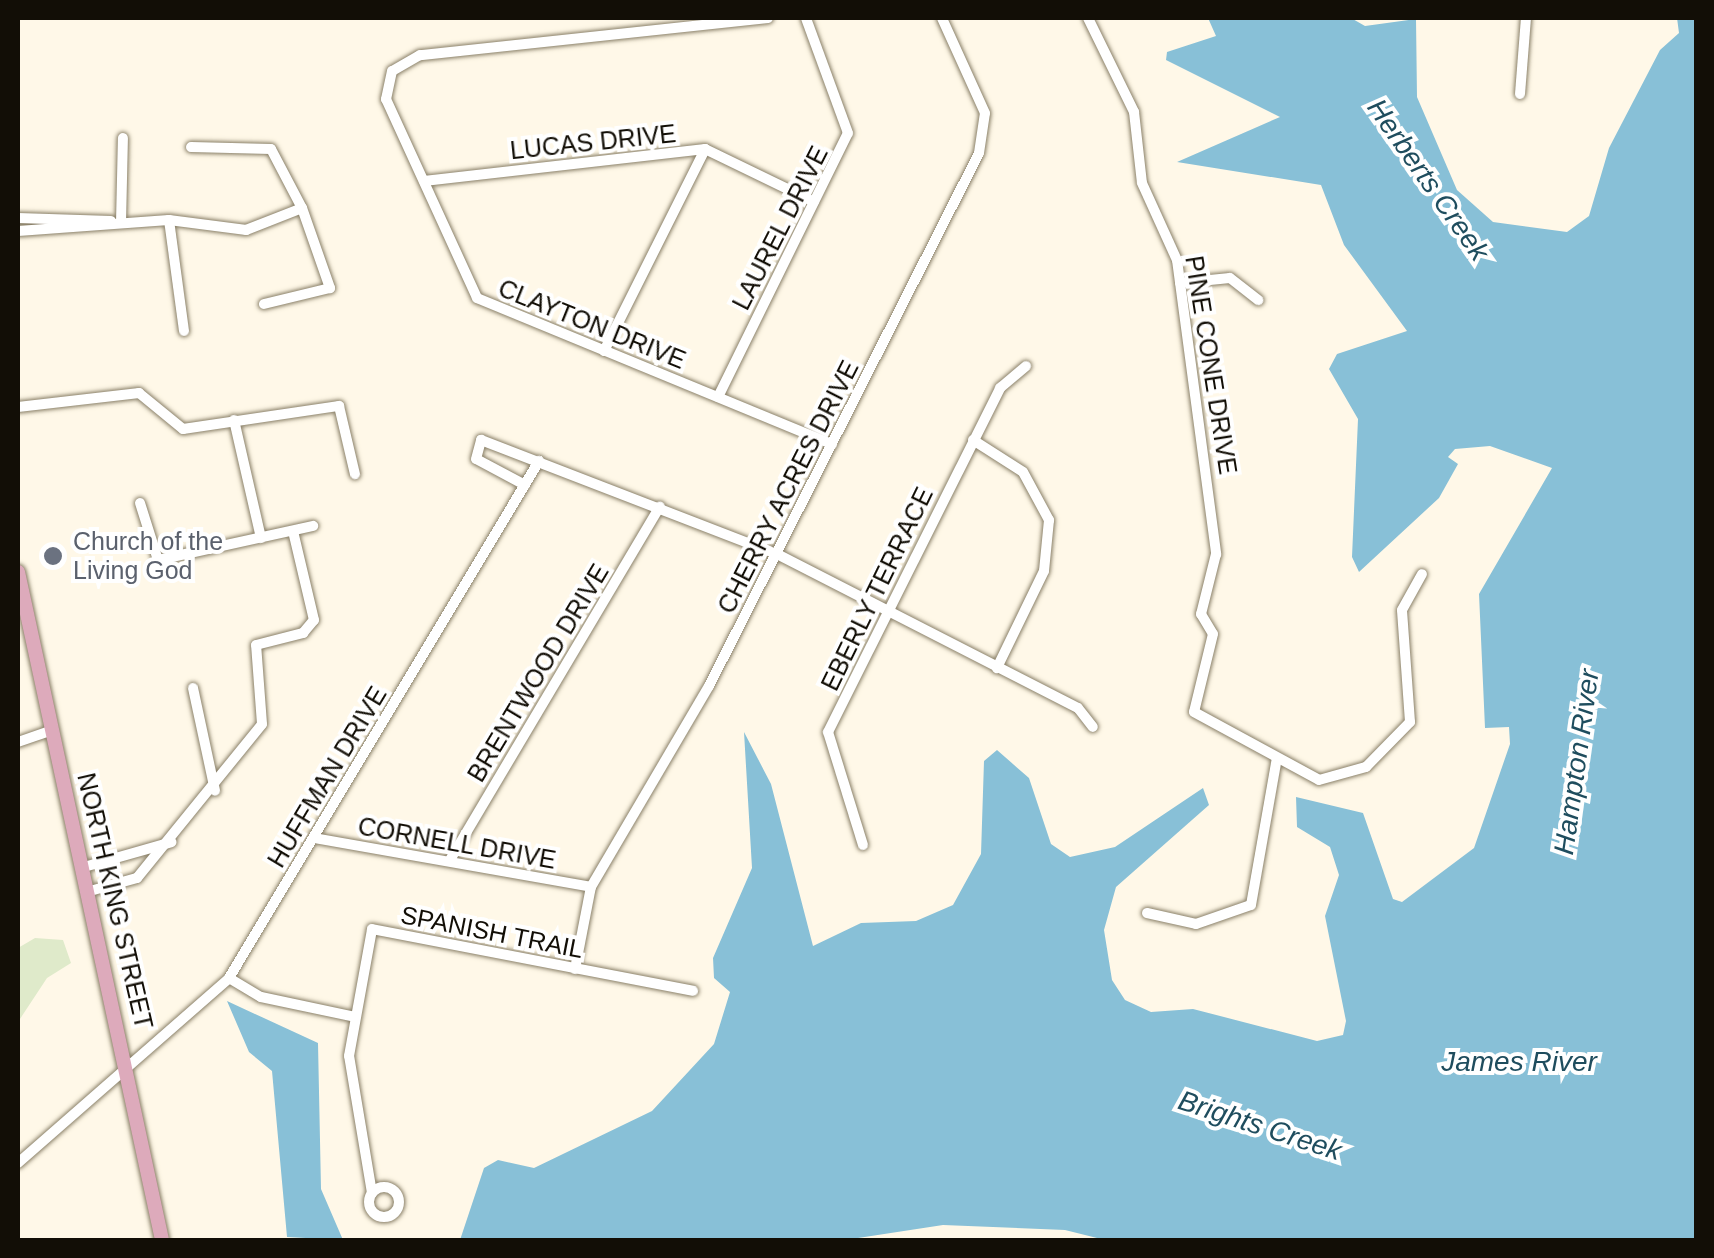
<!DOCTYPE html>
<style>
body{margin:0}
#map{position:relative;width:1714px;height:1258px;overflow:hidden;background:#fff8e8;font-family:Arial,sans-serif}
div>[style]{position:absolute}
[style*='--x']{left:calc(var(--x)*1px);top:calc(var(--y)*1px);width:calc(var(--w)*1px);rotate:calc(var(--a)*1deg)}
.green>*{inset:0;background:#dfeaca}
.water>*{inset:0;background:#88c0d7}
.roads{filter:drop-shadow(0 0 2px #8a8068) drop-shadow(0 0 2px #8a8068)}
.minor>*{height:10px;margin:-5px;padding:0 5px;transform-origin:5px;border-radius:5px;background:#fff}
.minor>.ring{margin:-5px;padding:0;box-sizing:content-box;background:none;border:10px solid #fff;border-radius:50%}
.major>*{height:14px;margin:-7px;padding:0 7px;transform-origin:7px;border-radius:7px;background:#dab}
.dots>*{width:28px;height:28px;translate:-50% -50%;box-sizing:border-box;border:5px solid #fff;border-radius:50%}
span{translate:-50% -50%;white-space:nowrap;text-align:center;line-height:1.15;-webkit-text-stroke:8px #fff;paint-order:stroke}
.street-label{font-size:25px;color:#120e06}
.worship-label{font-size:25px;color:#5b616d}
.left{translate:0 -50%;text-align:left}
.water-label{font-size:28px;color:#1f4d5e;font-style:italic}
.frame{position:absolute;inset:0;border:20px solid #120e06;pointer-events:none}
</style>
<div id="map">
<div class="green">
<i style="clip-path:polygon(35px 938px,63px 940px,71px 963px,47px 978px,18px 1022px,18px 948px)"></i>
</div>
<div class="water">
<i style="clip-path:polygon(1208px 18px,1351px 18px,1365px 26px,1416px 19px,1417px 97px,1457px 190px,1493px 222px,1567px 232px,1589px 216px,1609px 148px,1660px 50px,1679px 33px,1677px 18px,1696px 18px,1696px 1240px,1105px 1240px,1065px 1230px,943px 1225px,845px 1240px,460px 1240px,484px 1168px,498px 1160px,534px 1168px,652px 1111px,714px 1044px,730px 992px,714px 978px,713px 958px,752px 868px,744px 732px,771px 784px,813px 946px,861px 923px,916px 921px,953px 905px,981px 854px,984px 761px,997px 750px,1029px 778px,1051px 844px,1070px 857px,1115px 847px,1203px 788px,1209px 805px,1116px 887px,1104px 930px,1112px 980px,1125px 1000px,1151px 1012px,1193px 1009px,1317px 1041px,1343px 1035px,1346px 1021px,1325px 916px,1339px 875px,1330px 847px,1297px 827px,1296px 797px,1363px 813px,1393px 899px,1402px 902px,1474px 848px,1510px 744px,1509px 727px,1485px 728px,1479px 594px,1552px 468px,1490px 446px,1455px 449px,1448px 457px,1458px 464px,1439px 498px,1359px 572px,1352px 557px,1358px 419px,1329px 369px,1337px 354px,1407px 331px,1344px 245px,1321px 185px,1177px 162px,1280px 117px,1166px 60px,1167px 52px,1216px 36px)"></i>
<i style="clip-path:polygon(227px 1001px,318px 1043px,321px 1189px,343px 1240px,287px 1237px,272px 1071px,249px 1052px)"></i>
</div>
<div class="roads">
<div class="minor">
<i style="--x:768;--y:18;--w:350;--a:173.9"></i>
<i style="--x:420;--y:55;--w:32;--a:150"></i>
<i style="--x:392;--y:71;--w:29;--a:102"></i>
<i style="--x:386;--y:99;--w:219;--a:65.4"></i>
<i style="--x:477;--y:298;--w:384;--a:22.4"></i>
<i style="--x:1088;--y:18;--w:105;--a:63.9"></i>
<i style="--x:1134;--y:112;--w:71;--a:83.6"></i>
<i style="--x:1142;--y:183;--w:85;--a:65.6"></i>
<i style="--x:1177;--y:260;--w:297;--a:82.4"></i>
<i style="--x:1216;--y:554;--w:62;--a:104"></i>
<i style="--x:1201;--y:614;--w:23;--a:59"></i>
<i style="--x:1213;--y:634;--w:80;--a:103.7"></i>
<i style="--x:1194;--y:712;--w:142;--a:28.5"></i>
<i style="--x:1319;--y:780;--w:49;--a:-15.5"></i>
<i style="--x:1366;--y:767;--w:63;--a:-45.6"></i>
<i style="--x:1410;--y:722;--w:112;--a:-94.1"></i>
<i style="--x:1402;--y:610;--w:41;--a:-60.9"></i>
<i style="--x:1520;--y:94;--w:76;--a:-85.5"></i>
<i style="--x:191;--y:147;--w:80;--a:1.4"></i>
<i style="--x:271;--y:149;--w:67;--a:62.3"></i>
<i style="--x:302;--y:208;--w:85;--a:70.7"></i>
<i style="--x:330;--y:288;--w:68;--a:166.4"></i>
<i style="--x:424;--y:181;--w:283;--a:-6.5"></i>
<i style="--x:705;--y:149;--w:121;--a:25.9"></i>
<i style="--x:18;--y:218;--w:93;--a:1.8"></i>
<i style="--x:169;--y:220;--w:112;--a:82.3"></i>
<i style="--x:121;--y:223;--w:85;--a:-88.7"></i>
<i style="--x:18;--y:231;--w:151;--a:-4.2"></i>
<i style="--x:169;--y:220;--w:78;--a:7.4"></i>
<i style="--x:246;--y:230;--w:60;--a:-21.4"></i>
<i style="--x:1180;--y:283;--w:50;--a:-5.7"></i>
<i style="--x:1230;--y:278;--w:36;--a:38"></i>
<i style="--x:604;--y:351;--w:226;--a:-63.4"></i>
<i style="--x:718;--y:397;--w:294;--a:-63.8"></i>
<i style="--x:848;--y:133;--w:122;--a:-110.1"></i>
<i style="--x:18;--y:407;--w:122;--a:-6.6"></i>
<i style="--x:139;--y:393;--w:57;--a:39.3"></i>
<i style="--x:183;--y:429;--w:158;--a:-8.4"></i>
<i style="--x:339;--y:406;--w:70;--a:76.8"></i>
<i style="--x:234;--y:420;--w:121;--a:77.1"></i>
<i style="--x:973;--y:440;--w:59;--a:32.6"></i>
<i style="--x:1023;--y:472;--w:55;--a:61.6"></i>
<i style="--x:1049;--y:520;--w:51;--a:95.6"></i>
<i style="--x:1044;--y:571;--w:108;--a:115.9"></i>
<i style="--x:525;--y:485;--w:55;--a:-152"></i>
<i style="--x:476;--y:459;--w:20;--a:-75"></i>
<i style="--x:481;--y:440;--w:317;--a:21.1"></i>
<i style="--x:777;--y:554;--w:338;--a:27.1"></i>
<i style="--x:1078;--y:708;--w:24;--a:52"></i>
<i style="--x:140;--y:503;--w:60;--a:72.5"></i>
<i style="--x:158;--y:560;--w:159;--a:-12.4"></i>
<i style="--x:193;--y:688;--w:105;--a:77.9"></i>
<i style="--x:18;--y:742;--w:37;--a:-19"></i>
<i style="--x:314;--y:838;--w:281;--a:10"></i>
<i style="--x:863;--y:845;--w:118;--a:-107.2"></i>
<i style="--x:828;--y:732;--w:385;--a:-63.4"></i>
<i style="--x:1000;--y:388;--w:34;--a:-40"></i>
<i style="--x:450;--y:860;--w:411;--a:-59.3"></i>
<i style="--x:84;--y:867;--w:91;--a:-15.9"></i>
<i style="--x:90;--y:891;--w:49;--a:-15.5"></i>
<i style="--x:137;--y:878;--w:198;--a:-50.9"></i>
<i style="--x:262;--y:724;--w:79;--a:-94.3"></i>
<i style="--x:256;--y:645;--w:49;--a:-14.3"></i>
<i style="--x:303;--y:633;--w:17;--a:-50"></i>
<i style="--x:314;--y:620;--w:91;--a:-103.3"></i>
<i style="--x:1147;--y:913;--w:50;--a:12.7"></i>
<i style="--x:1196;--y:924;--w:58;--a:-19.1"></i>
<i style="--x:1251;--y:905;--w:149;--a:-80"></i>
<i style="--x:575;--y:969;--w:84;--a:-79"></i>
<i style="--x:591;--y:887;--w:233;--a:-59.6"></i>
<i style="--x:709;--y:686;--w:597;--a:-63.13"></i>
<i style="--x:979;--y:153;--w:40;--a:-81.5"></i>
<i style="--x:985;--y:113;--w:104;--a:-114.4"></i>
<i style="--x:229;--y:978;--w:37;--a:31"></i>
<i style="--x:261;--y:997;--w:96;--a:12"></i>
<i style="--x:18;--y:1163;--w:281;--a:-41.2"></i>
<i style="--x:229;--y:978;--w:603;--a:-59.05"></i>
<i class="ring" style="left:369px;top:1187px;width:20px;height:20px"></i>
<i style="--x:372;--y:1193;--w:139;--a:-99.5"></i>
<i style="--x:349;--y:1056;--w:129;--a:-79.7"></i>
<i style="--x:372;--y:929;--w:327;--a:10.9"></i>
</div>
<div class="major">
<i style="--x:18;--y:572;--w:683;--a:77.83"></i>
</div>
</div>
<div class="dots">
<i style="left:53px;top:556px;background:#6b7280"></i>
</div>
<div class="street-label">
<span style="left:593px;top:142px;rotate:-6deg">LUCAS DRIVE</span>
<span style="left:780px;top:228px;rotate:-63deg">LAUREL DRIVE</span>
<span style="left:592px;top:324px;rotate:22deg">CLAYTON DRIVE</span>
<span style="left:1211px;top:365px;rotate:81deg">PINE CONE DRIVE</span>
<span style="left:788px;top:487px;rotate:-63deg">CHERRY ACRES DRIVE</span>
<span style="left:877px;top:589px;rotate:-64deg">EBERLY TERRACE</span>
<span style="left:538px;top:673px;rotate:-59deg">BRENTWOOD DRIVE</span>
<span style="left:327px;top:777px;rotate:-59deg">HUFFMAN DRIVE</span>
<span style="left:457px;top:843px;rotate:10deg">CORNELL DRIVE</span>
<span style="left:115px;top:901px;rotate:77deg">NORTH KING STREET</span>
<span style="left:492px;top:932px;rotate:11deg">SPANISH TRAIL</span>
</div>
<div class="worship-label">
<span class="left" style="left:73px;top:556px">Church of the<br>Living God</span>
</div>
<div class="water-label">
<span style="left:1428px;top:180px;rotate:55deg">Herberts Creek</span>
<span style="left:1577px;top:762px;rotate:-82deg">Hampton River</span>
<span style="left:1519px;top:1062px">James River</span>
<span style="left:1260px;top:1126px;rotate:18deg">Brights Creek</span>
</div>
<div class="frame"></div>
</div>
